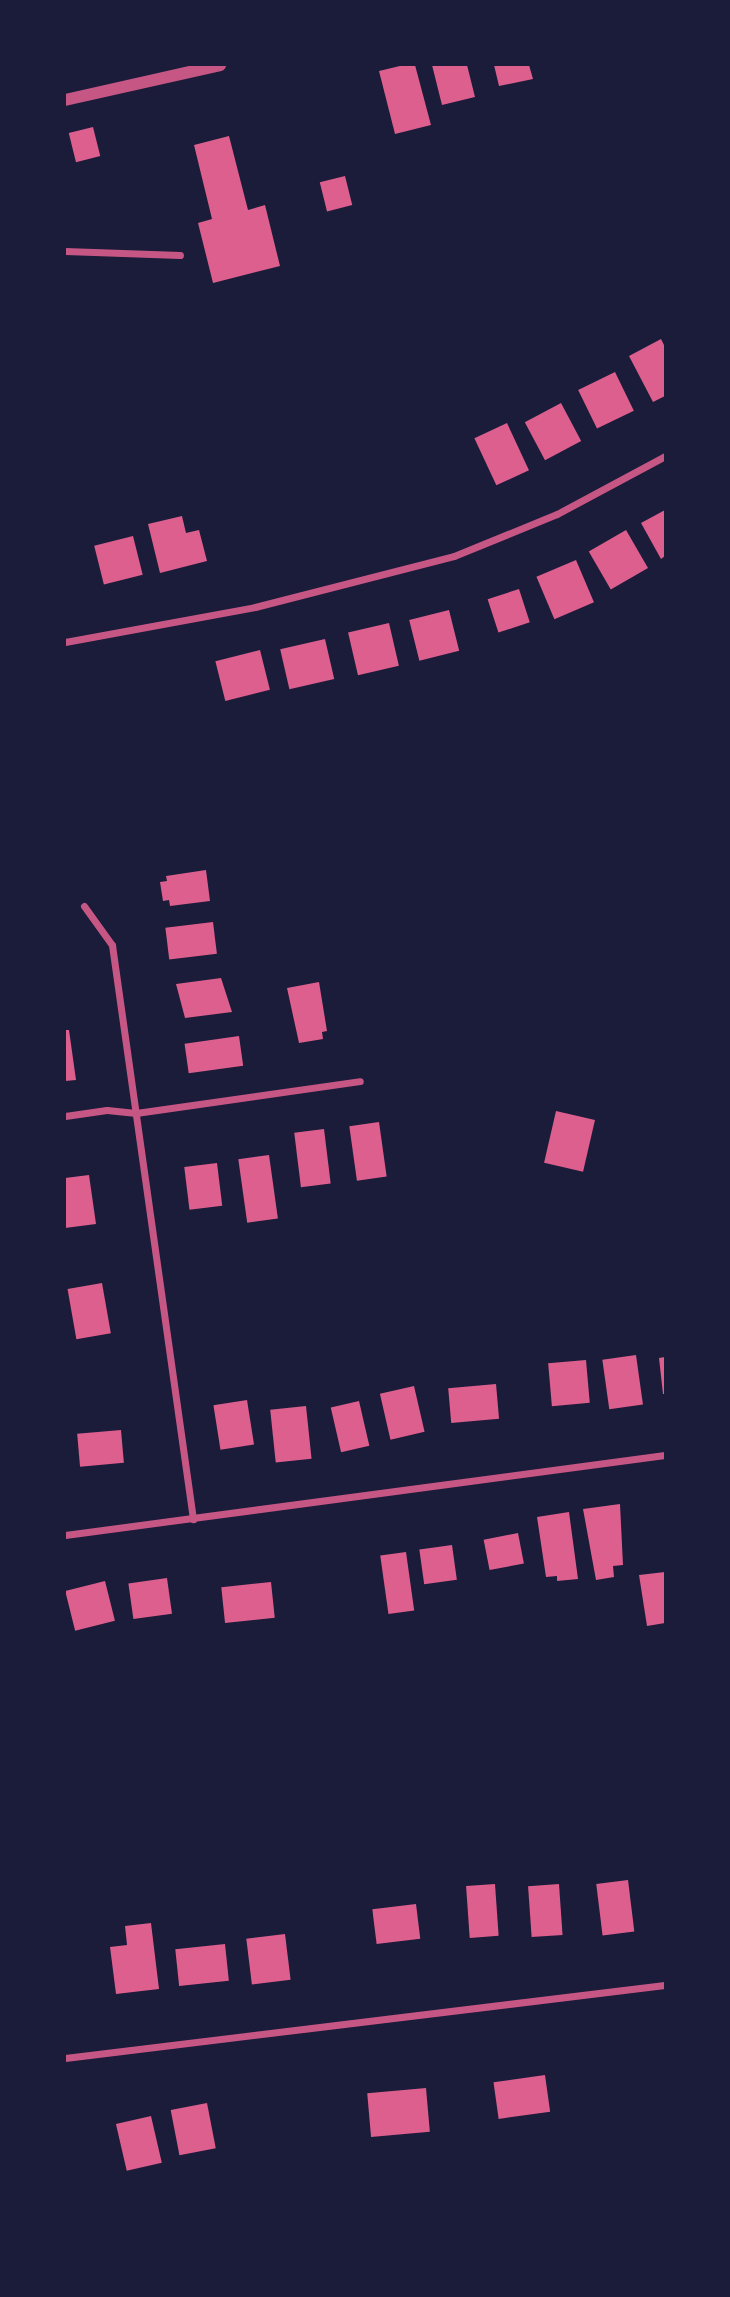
<!DOCTYPE html>
<style>
body{margin:0}
#map{position:relative;width:730px;height:2297px;overflow:hidden;background:#1b1b3a;font-family:"Alegreya Sans",sans-serif}
div>[style]{position:absolute}
[style*='--x']{left:calc(var(--x)*1px);top:calc(var(--y)*1px);width:calc(var(--w)*1px);rotate:calc(var(--a)*1deg)}
.building>*{inset:0;background:#dd5f8e;transform-origin:0 0}
.minor>*{height:7px;margin:-3.5px;padding:0 3.5px;transform-origin:3.5px;border-radius:3.5px;background:#c65784}
.tertiary>*{height:12px;margin:-6px;padding:0 6px;transform-origin:6px;border-radius:6px;background:#c65784}
span{translate:-50% -50%;white-space:nowrap;text-align:center;line-height:1.15;-webkit-text-stroke:6px #1b1b3a;paint-order:stroke}
.frame{position:absolute;inset:0;border:66px solid #1b1b3a;pointer-events:none}
</style>
<div id="map">
<div class="building">
<i style="clip-path:polygon(404px 65px,415px 65px,431px 125px,395px 134px,379px 71px)"></i>
<i style="clip-path:polygon(432px 65px,467px 65px,475px 97px,442px 105px)"></i>
<i style="clip-path:polygon(494px 65px,529px 65px,533px 79px,499px 86px)"></i>
<i style="left:93px;top:127px;width:30px;height:25px;rotate:76deg"></i>
<i style="clip-path:polygon(229px 136px,248px 210px,265px 205px,280px 266px,213px 283px,198px 223px,212px 219px,194px 145px)"></i>
<i style="left:345px;top:176px;width:30px;height:26px;rotate:76deg"></i>
<i style="clip-path:polygon(661px 339px,665px 347px,665px 396px,653px 402px,629px 356px)"></i>
<i style="left:615px;top:372px;width:43px;height:41px;rotate:64deg"></i>
<i style="left:561px;top:403px;width:43px;height:41px;rotate:62deg"></i>
<i style="left:507px;top:423px;width:52px;height:36px;rotate:65deg"></i>
<i style="clip-path:polygon(665px 510px,665px 556px,661px 559px,641px 523px)"></i>
<i style="clip-path:polygon(182px 516px,186px 533px,199px 530px,207px 561px,160px 573px,148px 524px)"></i>
<i style="left:626px;top:530px;width:44px;height:43px;rotate:60deg"></i>
<i style="left:133px;top:536px;width:40px;height:40px;rotate:76deg"></i>
<i style="left:576px;top:560px;width:46px;height:43px;rotate:67deg"></i>
<i style="left:519px;top:589px;width:35px;height:33px;rotate:72deg"></i>
<i style="left:449px;top:610px;width:42px;height:41px;rotate:76deg"></i>
<i style="left:389px;top:623px;width:44px;height:42px;rotate:77deg"></i>
<i style="left:325px;top:639px;width:41px;height:46px;rotate:77deg"></i>
<i style="left:260px;top:650px;width:41px;height:46px;rotate:76deg"></i>
<i style="clip-path:polygon(206px 870px,210px 901px,170px 906px,169px 900px,163px 901px,160px 882px,167px 881px,166px 876px)"></i>
<i style="left:213px;top:922px;width:32px;height:48px;rotate:83deg"></i>
<i style="clip-path:polygon(221px 978px,232px 1012px,185px 1018px,176px 984px)"></i>
<i style="clip-path:polygon(319px 982px,327px 1031px,322px 1032px,323px 1039px,299px 1043px,287px 988px)"></i>
<i style="clip-path:polygon(65px 1030px,69px 1030px,76px 1080px,65px 1081px)"></i>
<i style="left:239px;top:1036px;width:30px;height:55px;rotate:82deg"></i>
<i style="left:556px;top:1111px;width:40px;height:53px;rotate:13deg"></i>
<i style="left:379px;top:1122px;width:55px;height:30px;rotate:82deg"></i>
<i style="left:324px;top:1129px;width:55px;height:30px;rotate:83deg"></i>
<i style="left:269px;top:1155px;width:64px;height:31px;rotate:82deg"></i>
<i style="left:217px;top:1163px;width:43px;height:33px;rotate:83deg"></i>
<i style="clip-path:polygon(89px 1175px,96px 1224px,65px 1228px,65px 1178px)"></i>
<i style="left:102px;top:1283px;width:51px;height:35px;rotate:80deg"></i>
<i style="left:636px;top:1355px;width:50px;height:34px;rotate:82deg"></i>
<i style="clip-path:polygon(665px 1357px,665px 1394px,663px 1394px,659px 1358px)"></i>
<i style="left:586px;top:1360px;width:43px;height:38px;rotate:85deg"></i>
<i style="left:496px;top:1384px;width:35px;height:48px;rotate:85deg"></i>
<i style="left:414px;top:1386px;width:47px;height:35px;rotate:77deg"></i>
<i style="left:247px;top:1400px;width:45px;height:34px;rotate:81deg"></i>
<i style="left:359px;top:1401px;width:46px;height:29px;rotate:77deg"></i>
<i style="left:306px;top:1406px;width:53px;height:36px;rotate:84deg"></i>
<i style="left:121px;top:1430px;width:33px;height:44px;rotate:85deg"></i>
<i style="clip-path:polygon(620px 1504px,623px 1565px,613px 1566px,614px 1577px,596px 1580px,583px 1509px)"></i>
<i style="clip-path:polygon(569px 1512px,578px 1579px,557px 1581px,557px 1576px,546px 1577px,537px 1517px)"></i>
<i style="left:518px;top:1533px;width:31px;height:35px;rotate:79deg"></i>
<i style="left:452px;top:1545px;width:35px;height:33px;rotate:82deg"></i>
<i style="left:406px;top:1552px;width:59px;height:26px;rotate:82deg"></i>
<i style="clip-path:polygon(665px 1572px,665px 1623px,647px 1626px,639px 1575px)"></i>
<i style="left:167px;top:1578px;width:36px;height:39px;rotate:82deg"></i>
<i style="left:105px;top:1581px;width:41px;height:41px;rotate:76deg"></i>
<i style="left:271px;top:1582px;width:36px;height:50px;rotate:84deg"></i>
<i style="left:628px;top:1880px;width:52px;height:32px;rotate:83deg"></i>
<i style="left:495px;top:1884px;width:52px;height:29px;rotate:86deg"></i>
<i style="left:559px;top:1884px;width:51px;height:31px;rotate:86deg"></i>
<i style="left:416px;top:1904px;width:35px;height:44px;rotate:83deg"></i>
<i style="clip-path:polygon(151px 1923px,159px 1989px,116px 1994px,110px 1947px,127px 1945px,125px 1926px)"></i>
<i style="left:285px;top:1934px;width:46px;height:39px;rotate:83deg"></i>
<i style="left:225px;top:1944px;width:37px;height:50px;rotate:84deg"></i>
<i style="left:545px;top:2075px;width:37px;height:52px;rotate:82deg"></i>
<i style="left:426px;top:2088px;width:44px;height:59px;rotate:85deg"></i>
<i style="left:207px;top:2103px;width:46px;height:37px;rotate:79deg"></i>
<i style="left:151px;top:2116px;width:48px;height:36px;rotate:77deg"></i>
</div>
<div class="minor">
<i style="--x:65;--y:251;--w:115;--a:2"></i>
<i style="--x:65;--y:642;--w:193;--a:-10.4"></i>
<i style="--x:255;--y:607;--w:205;--a:-14.4"></i>
<i style="--x:454;--y:556;--w:111;--a:-22.2"></i>
<i style="--x:557;--y:514;--w:123;--a:-28.2"></i>
<i style="--x:84;--y:906;--w:48;--a:54.3"></i>
<i style="--x:112;--y:945;--w:580;--a:81.97"></i>
<i style="--x:65;--y:1116;--w:42;--a:-8.1"></i>
<i style="--x:107;--y:1110;--w:29;--a:6"></i>
<i style="--x:136;--y:1113;--w:226;--a:-8.1"></i>
<i style="--x:65;--y:1535;--w:605;--a:-7.59"></i>
<i style="--x:65;--y:2058;--w:604;--a:-6.94"></i>
</div>
<div class="tertiary">
<i style="--x:65;--y:100;--w:159;--a:-12.7"></i>
</div>
<div class="frame"></div>
</div>
